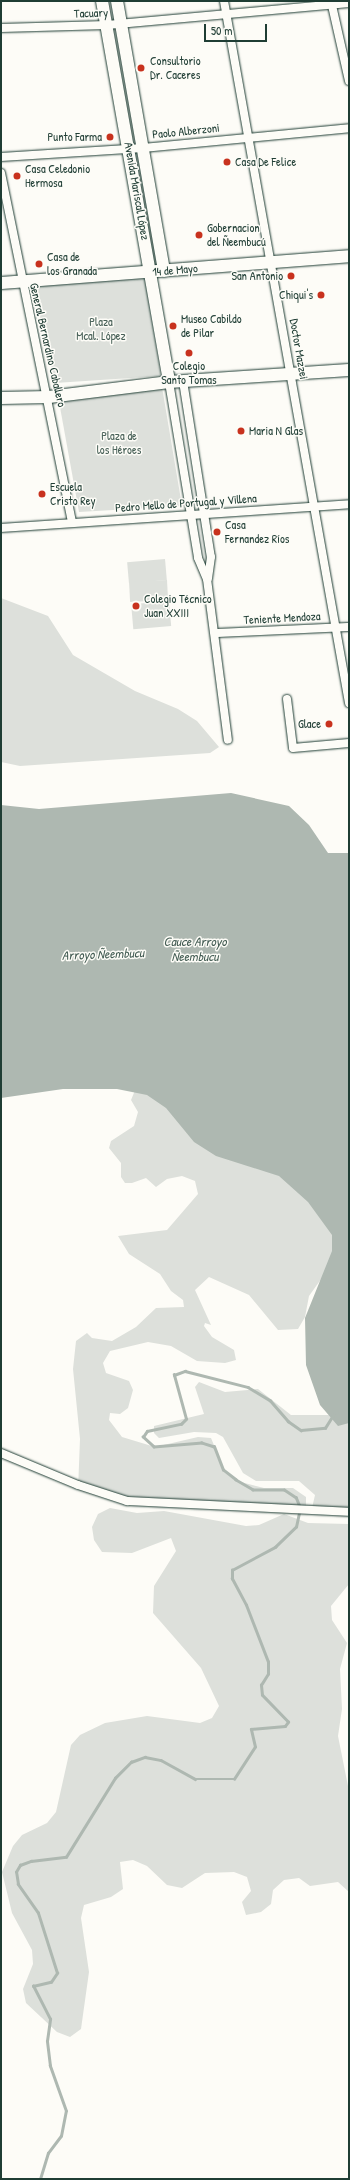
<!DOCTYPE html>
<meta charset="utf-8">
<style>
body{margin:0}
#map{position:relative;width:350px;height:2180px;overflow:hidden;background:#fdfcf7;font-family:"Patrick Hand",sans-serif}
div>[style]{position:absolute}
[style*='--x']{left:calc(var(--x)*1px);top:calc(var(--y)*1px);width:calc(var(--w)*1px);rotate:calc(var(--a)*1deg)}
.green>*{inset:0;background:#dde0db;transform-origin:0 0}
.water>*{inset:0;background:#aeb8b1}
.stream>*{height:2.5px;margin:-1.25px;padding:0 1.25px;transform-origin:1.25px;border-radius:1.25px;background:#aeb8b1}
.roads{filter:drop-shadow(0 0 1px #1f3d34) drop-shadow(0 0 1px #1f3d34)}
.street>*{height:8px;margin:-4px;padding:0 4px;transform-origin:4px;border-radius:4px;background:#fdfcf7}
.secondary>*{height:12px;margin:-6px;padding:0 6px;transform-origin:6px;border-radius:6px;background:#fdfcf7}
.dots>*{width:11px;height:11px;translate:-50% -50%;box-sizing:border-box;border:2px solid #fdfcf7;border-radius:50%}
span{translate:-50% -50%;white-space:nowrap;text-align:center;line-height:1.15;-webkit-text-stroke:3px #fdfcf7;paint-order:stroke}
.street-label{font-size:12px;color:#1f3d34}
.poi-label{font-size:12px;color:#1f3d34}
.left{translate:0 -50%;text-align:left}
.right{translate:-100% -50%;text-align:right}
.park-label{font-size:12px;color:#455e55}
.water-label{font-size:13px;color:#435c53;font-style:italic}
.frame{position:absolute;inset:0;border:2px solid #1f3d34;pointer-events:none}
.scale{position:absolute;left:204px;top:24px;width:63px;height:18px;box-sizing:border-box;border:2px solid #1f3d34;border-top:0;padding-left:5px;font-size:12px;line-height:14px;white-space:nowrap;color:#1f3d34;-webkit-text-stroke:3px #fdfcf7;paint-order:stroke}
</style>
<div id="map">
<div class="green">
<i style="clip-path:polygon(144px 274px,161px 376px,55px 383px,33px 285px)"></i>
<i style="clip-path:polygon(162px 387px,182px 506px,79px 512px,58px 396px)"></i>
<i style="left:165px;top:559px;width:21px;height:38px;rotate:85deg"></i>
<i style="left:167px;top:580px;width:20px;height:38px;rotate:87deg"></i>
<i style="clip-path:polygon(1px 598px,48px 616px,73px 655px,135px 691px,178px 709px,197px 721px,219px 747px,210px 753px,20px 766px,1px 762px)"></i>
<i style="left:169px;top:601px;width:25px;height:38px;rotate:85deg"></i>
<i style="clip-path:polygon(136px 1088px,279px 1162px,338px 1236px,324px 1275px,309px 1296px,305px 1317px,298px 1329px,278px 1330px,249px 1295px,209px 1277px,195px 1290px,211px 1325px,205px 1323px,204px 1326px,212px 1337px,234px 1350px,236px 1360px,225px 1363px,197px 1361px,171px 1346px,148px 1342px,110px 1351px,103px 1363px,106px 1373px,129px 1381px,133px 1390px,128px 1408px,120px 1414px,110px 1413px,109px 1420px,122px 1437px,155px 1447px,198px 1437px,211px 1438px,224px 1469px,237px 1481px,264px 1488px,293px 1488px,306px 1497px,306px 1508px,105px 1497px,78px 1490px,80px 1439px,73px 1369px,76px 1341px,87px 1333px,92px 1338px,112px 1341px,136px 1327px,156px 1308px,184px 1307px,183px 1300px,171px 1291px,160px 1274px,129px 1254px,118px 1236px,167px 1230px,198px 1194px,195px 1181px,182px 1176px,167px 1179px,156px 1187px,146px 1178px,132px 1183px,125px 1183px,121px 1177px,121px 1163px,109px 1148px,111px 1141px,134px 1126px,138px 1112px,131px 1100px)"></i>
<i style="clip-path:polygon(199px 1382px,225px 1392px,258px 1389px,291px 1415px,349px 1415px,349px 1509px,312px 1508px,315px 1495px,299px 1481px,256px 1481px,243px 1473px,223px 1437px,216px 1433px,194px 1432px,159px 1438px,154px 1433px,154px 1426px,204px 1414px,195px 1387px)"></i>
<i style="clip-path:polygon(110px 1508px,137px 1513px,164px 1511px,246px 1526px,259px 1525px,284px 1514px,308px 1523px,349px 1524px,349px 1584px,331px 1606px,332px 1620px,347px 1643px,340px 1669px,342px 1709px,338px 1736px,349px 1791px,349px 1892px,338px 1882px,310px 1886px,299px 1878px,284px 1880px,273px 1890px,271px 1904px,261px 1912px,246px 1915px,242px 1902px,251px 1891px,247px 1877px,234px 1872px,205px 1873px,182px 1888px,167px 1885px,147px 1866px,133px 1860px,120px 1862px,123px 1889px,111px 1897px,84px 1905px,81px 1918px,89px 1972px,81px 2029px,70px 2037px,57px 2032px,26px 2003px,23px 1989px,33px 1964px,32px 1950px,12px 1913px,2px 1872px,13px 1846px,22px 1835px,47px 1823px,56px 1812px,71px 1745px,80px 1735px,105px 1723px,147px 1716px,200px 1723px,212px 1718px,219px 1706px,201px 1668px,153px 1613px,154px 1586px,176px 1551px,171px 1538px,132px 1553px,102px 1552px,94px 1540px,92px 1527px,98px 1514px)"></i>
</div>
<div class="water">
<i style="clip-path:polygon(231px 793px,289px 806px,309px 825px,328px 853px,349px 853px,349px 1423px,338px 1426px,320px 1405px,306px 1365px,305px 1318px,332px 1251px,332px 1235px,308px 1202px,279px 1176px,216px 1156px,194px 1142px,166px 1108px,147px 1095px,117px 1089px,63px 1089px,1px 1098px,1px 805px,39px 809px)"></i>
</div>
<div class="stream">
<i style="--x:40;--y:2179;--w:27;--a:-73"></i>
<i style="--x:48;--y:2153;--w:21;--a:-53"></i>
<i style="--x:61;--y:2136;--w:25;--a:-79"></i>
<i style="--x:66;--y:2111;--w:48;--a:-109.6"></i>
<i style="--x:50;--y:2066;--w:25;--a:-97"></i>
<i style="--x:47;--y:2041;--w:22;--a:-82"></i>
<i style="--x:50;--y:2019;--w:37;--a:-117"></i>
<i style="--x:33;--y:1986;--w:18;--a:-13"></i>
<i style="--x:51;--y:1982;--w:11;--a:-56"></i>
<i style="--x:57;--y:1973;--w:63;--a:-107.6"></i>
<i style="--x:38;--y:1913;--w:35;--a:-125"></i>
<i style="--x:18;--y:1884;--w:12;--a:-99"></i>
<i style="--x:16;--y:1872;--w:8;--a:-60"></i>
<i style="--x:20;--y:1865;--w:12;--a:-20"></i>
<i style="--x:31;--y:1861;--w:35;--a:-7"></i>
<i style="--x:66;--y:1857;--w:93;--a:-58.2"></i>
<i style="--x:115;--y:1778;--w:23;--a:-45"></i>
<i style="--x:131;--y:1762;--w:15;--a:-20"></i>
<i style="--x:145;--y:1757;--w:16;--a:11"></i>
<i style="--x:161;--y:1760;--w:39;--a:29"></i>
<i style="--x:195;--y:1779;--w:39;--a:0"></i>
<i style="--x:234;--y:1779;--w:38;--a:-57"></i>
<i style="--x:255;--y:1747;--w:18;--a:-103"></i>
<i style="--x:251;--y:1729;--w:34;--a:-5"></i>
<i style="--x:285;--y:1726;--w:5;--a:-53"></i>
<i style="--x:288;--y:1722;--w:37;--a:-134"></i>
<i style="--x:262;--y:1695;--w:10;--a:-96"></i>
<i style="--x:261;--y:1685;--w:13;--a:-58"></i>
<i style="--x:268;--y:1674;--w:12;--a:-90"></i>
<i style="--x:268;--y:1662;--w:61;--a:-111.1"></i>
<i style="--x:246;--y:1605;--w:30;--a:-118"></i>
<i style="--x:232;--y:1579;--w:9;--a:-90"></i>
<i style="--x:232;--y:1570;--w:49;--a:-28.1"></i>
<i style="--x:275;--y:1547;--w:29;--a:-44"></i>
<i style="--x:296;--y:1527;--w:19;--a:-78"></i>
<i style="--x:300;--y:1508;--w:11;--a:-112"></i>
<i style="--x:296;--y:1498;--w:14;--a:-146"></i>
<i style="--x:284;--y:1490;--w:31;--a:180"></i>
<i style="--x:253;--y:1490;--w:20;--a:-150"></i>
<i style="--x:236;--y:1480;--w:16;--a:-142"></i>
<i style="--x:223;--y:1470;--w:25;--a:-111"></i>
<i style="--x:214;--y:1447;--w:13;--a:-162"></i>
<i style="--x:202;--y:1443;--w:48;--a:175.2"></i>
<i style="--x:154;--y:1447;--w:15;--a:-138"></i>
<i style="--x:143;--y:1437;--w:7;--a:-56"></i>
<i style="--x:147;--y:1431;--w:35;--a:-12"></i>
<i style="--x:181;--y:1424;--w:7;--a:-45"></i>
<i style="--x:186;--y:1419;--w:46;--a:-105.3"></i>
<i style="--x:174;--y:1375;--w:12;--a:-20"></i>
<i style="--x:185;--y:1371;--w:65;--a:14.3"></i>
<i style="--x:248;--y:1387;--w:26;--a:31"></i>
<i style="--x:270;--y:1400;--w:28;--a:49"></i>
<i style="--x:288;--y:1421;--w:16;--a:35"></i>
<i style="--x:301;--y:1430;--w:24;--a:-5"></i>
<i style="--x:325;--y:1428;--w:15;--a:-58"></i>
</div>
<div class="roads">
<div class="street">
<i style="--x:224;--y:1;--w:713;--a:79.9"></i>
<i style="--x:331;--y:1;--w:82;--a:77.3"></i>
<i style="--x:1;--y:28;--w:106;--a:-1.6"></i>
<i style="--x:107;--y:25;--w:243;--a:-5.2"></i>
<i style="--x:1;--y:157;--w:142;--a:-3.6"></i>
<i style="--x:143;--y:148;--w:207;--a:-5.5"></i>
<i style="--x:1;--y:173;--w:357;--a:78.5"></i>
<i style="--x:183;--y:381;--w:178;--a:81"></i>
<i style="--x:211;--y:557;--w:22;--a:98"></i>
<i style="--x:169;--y:382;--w:178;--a:80.6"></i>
<i style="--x:198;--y:558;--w:23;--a:67"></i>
<i style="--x:207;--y:579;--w:162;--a:82.6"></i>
<i style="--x:1;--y:528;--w:349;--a:-3.9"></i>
<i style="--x:216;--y:633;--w:133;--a:-2.6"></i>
<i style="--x:287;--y:699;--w:49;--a:83"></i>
<i style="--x:293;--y:748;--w:56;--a:-5.1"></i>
<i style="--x:1;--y:1453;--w:83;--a:22.6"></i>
<i style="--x:78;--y:1485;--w:52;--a:18.1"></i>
<i style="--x:127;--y:1501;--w:222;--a:2.8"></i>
</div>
<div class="secondary">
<i style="--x:102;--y:1;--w:387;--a:80"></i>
<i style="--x:117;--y:1;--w:274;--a:80.1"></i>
<i style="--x:1;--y:283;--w:349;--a:-4.4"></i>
<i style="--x:1;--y:398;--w:48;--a:-1.2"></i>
<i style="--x:49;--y:397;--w:121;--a:-7.1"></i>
<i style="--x:169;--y:382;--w:180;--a:-3.8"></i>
</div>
</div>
<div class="dots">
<i style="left:141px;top:68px;background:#c8321e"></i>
<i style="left:110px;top:137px;background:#c8321e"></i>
<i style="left:227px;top:162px;background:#c8321e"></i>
<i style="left:17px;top:176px;background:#c8321e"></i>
<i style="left:199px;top:235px;background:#c8321e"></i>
<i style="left:39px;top:264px;background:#c8321e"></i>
<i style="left:291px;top:276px;background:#c8321e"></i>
<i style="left:321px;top:295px;background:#c8321e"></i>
<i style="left:173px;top:326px;background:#c8321e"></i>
<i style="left:189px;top:353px;background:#c8321e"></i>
<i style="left:241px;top:431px;background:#c8321e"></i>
<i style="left:42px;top:494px;background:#c8321e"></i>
<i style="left:217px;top:532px;background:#c8321e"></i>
<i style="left:136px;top:606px;background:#c8321e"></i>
<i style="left:329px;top:724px;background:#c8321e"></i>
</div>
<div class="street-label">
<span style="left:91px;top:13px;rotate:-2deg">Tacuary</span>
<span style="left:186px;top:131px;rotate:-6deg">Paolo Alberzoni</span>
<span style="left:137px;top:191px;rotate:80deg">Avenida Mariscal López</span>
<span style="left:175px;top:270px;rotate:-5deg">14 de Mayo</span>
<span style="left:48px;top:345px;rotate:77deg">General Bernardino Caballero</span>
<span style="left:299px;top:349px;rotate:80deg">Doctor Mazzei</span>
<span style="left:186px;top:503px;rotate:-4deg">Pedro Mello de Portugal y Villena</span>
<span style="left:282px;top:618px;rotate:-3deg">Teniente Mendoza</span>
</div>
<div class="poi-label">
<span class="left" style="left:150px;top:68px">Consultorio<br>Dr. Caceres</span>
<span class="right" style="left:102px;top:137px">Punto Farma</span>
<span class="left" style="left:235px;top:162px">Casa De Felice</span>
<span class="left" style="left:25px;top:176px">Casa Celedonio<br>Hermosa</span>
<span class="left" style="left:207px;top:235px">Gobernacion<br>del Ñeembucú</span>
<span class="left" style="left:47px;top:264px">Casa de<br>los Granada</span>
<span class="right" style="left:283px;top:276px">San Antonio</span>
<span class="right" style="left:313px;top:295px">Chiqui's</span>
<span class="left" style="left:181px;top:326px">Museo Cabildo<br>de Pilar</span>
<span style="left:189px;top:373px">Colegio<br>Santo Tomas</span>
<span class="left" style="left:249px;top:431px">Maria N Glas</span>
<span class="left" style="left:50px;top:494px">Escuela<br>Cristo Rey</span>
<span class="left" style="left:225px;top:532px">Casa<br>Fernandez Ríos</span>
<span class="left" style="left:144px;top:606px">Colegio Técnico<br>Juan XXIII</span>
<span class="right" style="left:321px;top:724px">Glace</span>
</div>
<div class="park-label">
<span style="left:101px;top:329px">Plaza<br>Mcal. López</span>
<span style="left:119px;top:443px">Plaza de<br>los Héroes</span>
</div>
<div class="water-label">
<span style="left:195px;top:949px">Cauce Arroyo<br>Ñeembucu</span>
<span style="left:103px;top:954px;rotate:-2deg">Arroyo Ñeembucu</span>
</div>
<div class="frame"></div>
<div class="scale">50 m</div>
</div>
